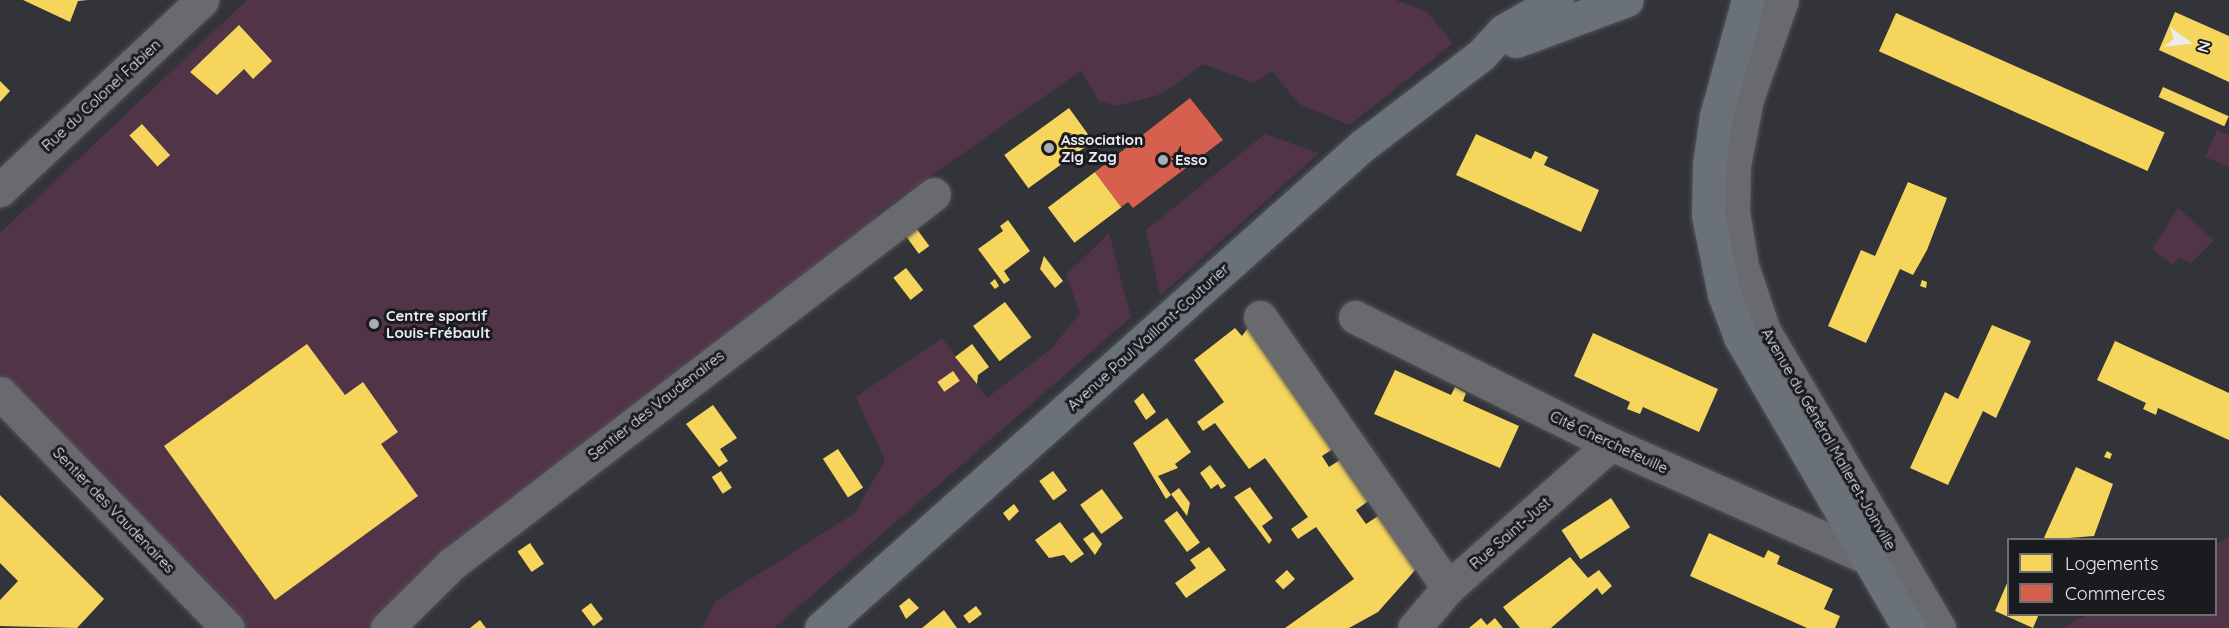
<!DOCTYPE html>
<meta charset="utf-8">
<style>
body{margin:0}
#map{position:relative;width:2229px;height:628px;overflow:hidden;background:#333439;font-family:Quicksand,sans-serif}
div>[style]{position:absolute}
[style*='--x']{left:calc(var(--x)*1px);top:calc(var(--y)*1px);width:calc(var(--w)*1px);rotate:calc(var(--a)*1deg)}
.green>*{inset:0;background:#513448}
.homes>*{inset:0;background:#f6d55c;transform-origin:0 0}
.shops>*{inset:0;background:#d6604d}
.roads{filter:drop-shadow(0 0 2px #515257) drop-shadow(0 0 2px #515257)}
.minor>*{height:33px;margin:-16.5px;padding:0 16.5px;transform-origin:16.5px;border-radius:16.5px;background:#696a6d}
.major>*{height:33px;margin:-16.5px;padding:0 16.5px;transform-origin:16.5px;border-radius:16.5px;background:#6a7179}
.dots>*{width:16px;height:16px;translate:-50% -50%;box-sizing:border-box;border:3px solid #191b1f;border-radius:50%}
span{translate:-50% -50%;white-space:nowrap;text-align:center;line-height:1.15;-webkit-text-stroke:6px #191b1f;paint-order:stroke}
.street-label{font-size:15px;color:#eaecf2}
.poi-label{font-size:15px;color:#eaecf2;font-weight:700}
.left{translate:0 -50%;text-align:left}
.legend{position:absolute;left:2007px;top:538px;width:210px;height:78px;box-sizing:border-box;background:#191b1f;border:2px solid #6d6f73;margin:0;padding:8px 10px;list-style:none;font-size:18px;color:#eaecf2}
.legend li{display:flex;align-items:center;gap:12px;height:30px}
.legend b{width:30px;border:2px solid #6d6f73}
.north{position:absolute;left:2157px;top:12px;width:60px;height:60px;-webkit-text-stroke:4px #191b1f;paint-order:stroke;rotate:105deg;font-size:16px;font-weight:700;line-height:24px;text-align:center;color:#eaecf2}
.north::after{content:'';display:block;margin:auto;width:21px;height:27px;background:#eaecf2;clip-path:polygon(50% 0,100% 100%,50% 72%,0 100%)}
</style>
<div id="map">
<div class="green">
<i style="clip-path:polygon(247px 0,1395px 0,1426px 11px,1453px 43px,1350px 125px,1299px 104px,1272px 71px,1254px 83px,1203px 64px,1162px 94px,1117px 106px,1099px 101px,1081px 71px,876px 214px,882px 223px,371px 628px,246px 628px,0 380px,0 233px)"></i>
<i style="clip-path:polygon(2217px 130px,2229px 135px,2229px 167px,2205px 157px)"></i>
<i style="clip-path:polygon(1265px 134px,1319px 153px,1160px 296px,1146px 230px)"></i>
<i style="clip-path:polygon(2178px 208px,2214px 240px,2190px 264px,2180px 257px,2173px 265px,2152px 249px)"></i>
<i style="clip-path:polygon(1109px 233px,1131px 317px,774px 628px,702px 628px,716px 601px,855px 513px,885px 460px,856px 397px,942px 338px,987px 398px,1051px 349px,1080px 313px,1066px 275px)"></i>
<i style="clip-path:polygon(2229px 537px,2229px 628px,2062px 628px,2087px 615px,2216px 614px,2216px 544px)"></i>
</div>
<div class="homes">
<i style="clip-path:polygon(23px 0,88px 0,78px 1px,70px 22px)"></i>
<i style="clip-path:polygon(2175px 12px,2229px 36px,2229px 82px,2159px 50px)"></i>
<i style="left:1896px;top:13px;width:294px;height:42px;rotate:24deg"></i>
<i style="clip-path:polygon(239px 25px,272px 61px,253px 79px,244px 69px,217px 95px,190px 72px)"></i>
<i style="clip-path:polygon(0 81px,10px 91px,0 102px)"></i>
<i style="left:2163px;top:87px;width:72px;height:11px;rotate:24deg"></i>
<i style="left:1069px;top:108px;width:41px;height:80px;rotate:54deg"></i>
<i style="left:142px;top:124px;width:42px;height:17px;rotate:48deg"></i>
<i style="clip-path:polygon(1476px 134px,1531px 159px,1535px 151px,1548px 157px,1544px 165px,1599px 190px,1581px 232px,1456px 175px)"></i>
<i style="left:1095px;top:172px;width:44px;height:59px;rotate:53deg"></i>
<i style="clip-path:polygon(1908px 182px,1947px 198px,1927px 250px,1913px 275px,1900px 269px,1866px 343px,1828px 326px,1861px 250px,1875px 256px)"></i>
<i style="clip-path:polygon(1008px 220px,1030px 251px,1004px 271px,1010px 280px,1004px 284px,978px 249px,1003px 231px,1000px 226px)"></i>
<i style="left:914px;top:225px;width:26px;height:13px;rotate:54deg"></i>
<i style="clip-path:polygon(1044px 256px,1063px 281px,1055px 288px,1040px 269px)"></i>
<i style="left:906px;top:268px;width:28px;height:16px;rotate:52deg"></i>
<i style="clip-path:polygon(995px 279px,999px 286px,995px 289px,990px 283px)"></i>
<i style="clip-path:polygon(1922px 280px,1927px 282px,1926px 288px,1920px 286px)"></i>
<i style="left:1005px;top:302px;width:44px;height:40px;rotate:53deg"></i>
<i style="clip-path:polygon(1252px 322px,1336px 447px,1322px 456px,1329px 467px,1343px 458px,1371px 499px,1356px 510px,1366px 524px,1381px 514px,1417px 568px,1378px 612px,1349px 628px,1285px 628px,1354px 579px,1316px 527px,1298px 539px,1291px 529px,1308px 517px,1265px 458px,1249px 469px,1215px 423px,1203px 431px,1197px 422px,1224px 402px,1194px 360px,1235px 328px,1242px 336px)"></i>
<i style="clip-path:polygon(1992px 325px,2031px 341px,1996px 418px,1983px 411px,1948px 485px,1910px 468px,1945px 392px,1958px 399px)"></i>
<i style="clip-path:polygon(1593px 333px,1718px 389px,1699px 432px,1643px 407px,1640px 414px,1627px 409px,1630px 402px,1574px 376px)"></i>
<i style="clip-path:polygon(2115px 341px,2229px 393px,2229px 440px,2158px 408px,2156px 415px,2143px 409px,2146px 403px,2097px 380px)"></i>
<i style="clip-path:polygon(307px 344px,345px 395px,363px 382px,398px 432px,381px 444px,418px 496px,275px 600px,164px 446px)"></i>
<i style="clip-path:polygon(972px 344px,989px 367px,978px 375px,977px 384px,955px 357px)"></i>
<i style="clip-path:polygon(1395px 370px,1451px 395px,1455px 387px,1466px 393px,1463px 401px,1519px 426px,1500px 468px,1374px 414px)"></i>
<i style="left:953px;top:371px;width:12px;height:19px;rotate:55deg"></i>
<i style="clip-path:polygon(1143px 393px,1156px 412px,1146px 420px,1134px 401px)"></i>
<i style="clip-path:polygon(713px 405px,737px 438px,720px 449px,728px 461px,719px 467px,686px 424px)"></i>
<i style="clip-path:polygon(1167px 418px,1191px 452px,1175px 464px,1178px 468px,1158px 476px,1171px 495px,1166px 499px,1133px 443px)"></i>
<i style="left:838px;top:449px;width:46px;height:18px;rotate:57deg"></i>
<i style="clip-path:polygon(2107px 451px,2112px 454px,2110px 459px,2104px 457px)"></i>
<i style="clip-path:polygon(1210px 465px,1226px 486px,1221px 489px,1218px 484px,1211px 489px,1200px 473px)"></i>
<i style="clip-path:polygon(2076px 467px,2113px 484px,2094px 536px,2043px 540px)"></i>
<i style="left:721px;top:471px;width:20px;height:11px;rotate:57deg"></i>
<i style="left:1053px;top:471px;width:24px;height:17px;rotate:54deg"></i>
<i style="clip-path:polygon(1250px 487px,1273px 518px,1262px 526px,1272px 540px,1269px 544px,1234px 497px)"></i>
<i style="clip-path:polygon(1179px 488px,1190px 503px,1187px 516px,1171px 494px)"></i>
<i style="left:1102px;top:489px;width:36px;height:27px;rotate:54deg"></i>
<i style="clip-path:polygon(0 495px,104px 599px,77px 628px,0 626px,0 600px,18px 581px,0 563px)"></i>
<i style="left:1611px;top:498px;width:35px;height:59px;rotate:57deg"></i>
<i style="clip-path:polygon(1014px 504px,1019px 511px,1009px 521px,1003px 513px)"></i>
<i style="left:1177px;top:511px;width:39px;height:16px;rotate:54deg"></i>
<i style="clip-path:polygon(1060px 522px,1084px 554px,1071px 563px,1064px 555px,1049px 558px,1035px 540px)"></i>
<i style="clip-path:polygon(1093px 532px,1102px 544px,1095px 555px,1083px 539px)"></i>
<i style="clip-path:polygon(1709px 533px,1764px 558px,1768px 550px,1780px 556px,1777px 564px,1833px 589px,1824px 609px,1840px 616px,1835px 628px,1807px 628px,1690px 576px)"></i>
<i style="left:530px;top:543px;width:25px;height:15px;rotate:56deg"></i>
<i style="clip-path:polygon(1209px 547px,1226px 570px,1186px 598px,1175px 583px,1196px 568px,1190px 560px)"></i>
<i style="clip-path:polygon(1570px 557px,1588px 578px,1599px 570px,1612px 586px,1602px 595px,1597px 588px,1551px 628px,1520px 628px,1503px 607px)"></i>
<i style="left:1287px;top:570px;width:12px;height:16px;rotate:48deg"></i>
<i style="clip-path:polygon(2008px 581px,2008px 614px,2039px 614px,2033px 628px,1995px 611px)"></i>
<i style="clip-path:polygon(909px 598px,919px 608px,906px 619px,899px 606px)"></i>
<i style="left:591px;top:603px;width:20px;height:12px;rotate:53deg"></i>
<i style="left:976px;top:606px;width:10px;height:16px;rotate:53deg"></i>
<i style="clip-path:polygon(944px 610px,957px 628px,922px 628px)"></i>
<i style="clip-path:polygon(1481px 618px,1487px 625px,1495px 618px,1503px 628px,1469px 628px)"></i>
<i style="clip-path:polygon(480px 620px,486px 628px,470px 628px)"></i>
</div>
<div class="shops">
<i style="clip-path:polygon(1190px 98px,1223px 140px,1133px 208px,1128px 202px,1121px 207px,1095px 172px)"></i>
</div>
<div class="roads">
<div class="minor">
<i style="--x:1782;--y:0;--w:105;--a:109.5"></i>
<i style="--x:1747;--y:99;--w:67;--a:101.1"></i>
<i style="--x:1734;--y:165;--w:47;--a:91.2"></i>
<i style="--x:1733;--y:212;--w:55;--a:80.5"></i>
<i style="--x:1742;--y:266;--w:69;--a:71.3"></i>
<i style="--x:1764;--y:331;--w:345;--a:59.5"></i>
<i style="--x:0;--y:190;--w:277;--a:-43.2"></i>
<i style="--x:1260;--y:317;--w:330;--a:55.2"></i>
<i style="--x:1355;--y:317;--w:286;--a:26.4"></i>
<i style="--x:1611;--y:444;--w:281;--a:23.9"></i>
<i style="--x:0;--y:393;--w:327;--a:45.9"></i>
<i style="--x:387;--y:628;--w:93;--a:-44.6"></i>
<i style="--x:453;--y:563;--w:606;--a:-37.49"></i>
<i style="--x:1414;--y:628;--w:52;--a:-49.6"></i>
<i style="--x:1448;--y:588;--w:217;--a:-41.5"></i>
</div>
<div class="major">
<i style="--x:1748;--y:0;--w:120;--a:105.4"></i>
<i style="--x:1716;--y:116;--w:49;--a:98.3"></i>
<i style="--x:1709;--y:164;--w:51;--a:91.1"></i>
<i style="--x:1708;--y:215;--w:81;--a:78.6"></i>
<i style="--x:1724;--y:294;--w:46;--a:69.6"></i>
<i style="--x:1740;--y:337;--w:337;--a:59.9"></i>
<i style="--x:1516;--y:41;--w:118;--a:-20.3"></i>
<i style="--x:821;--y:628;--w:725;--a:-41.7"></i>
<i style="--x:1362;--y:146;--w:150;--a:-37.4"></i>
<i style="--x:1481;--y:55;--w:33;--a:-47"></i>
<i style="--x:1503;--y:31;--w:62;--a:-29.9"></i>
</div>
</div>
<div class="dots">
<i style="left:1049px;top:148px;background:#aaacb1"></i>
<i style="left:1163px;top:160px;background:#aaacb1"></i>
<i style="left:374px;top:324px;background:#aaacb1"></i>
</div>
<div class="street-label">
<span style="left:101px;top:95px;rotate:-43deg">Rue du Colonel Fabien</span>
<span style="left:1148px;top:337px;rotate:-42deg">Avenue Paul Vaillant-Couturier</span>
<span style="left:656px;top:405px;rotate:-38deg">Sentier des Vaudenaires</span>
<span style="left:1829px;top:439px;rotate:60deg">Avenue du Général Malleret-Joinville</span>
<span style="left:1609px;top:442px;rotate:25deg">Cité Cherchefeuille</span>
<span style="left:114px;top:510px;rotate:46deg">Sentier des Vaudenaires</span>
<span style="left:1510px;top:533px;rotate:-41deg">Rue Saint-Just</span>
</div>
<div class="poi-label">
<span class="left" style="left:1061px;top:148px">Association<br>Zig Zag</span>
<span class="left" style="left:1175px;top:160px">Esso</span>
<span class="left" style="left:386px;top:324px">Centre sportif<br>Louis-Frébault</span>
</div>
<ul class="legend">
<li><b style="height:16px;background:#f6d55c"></b>Logements</li>
<li><b style="height:16px;background:#d6604d"></b>Commerces</li>
</ul>
<div class="north">N</div>
</div>
